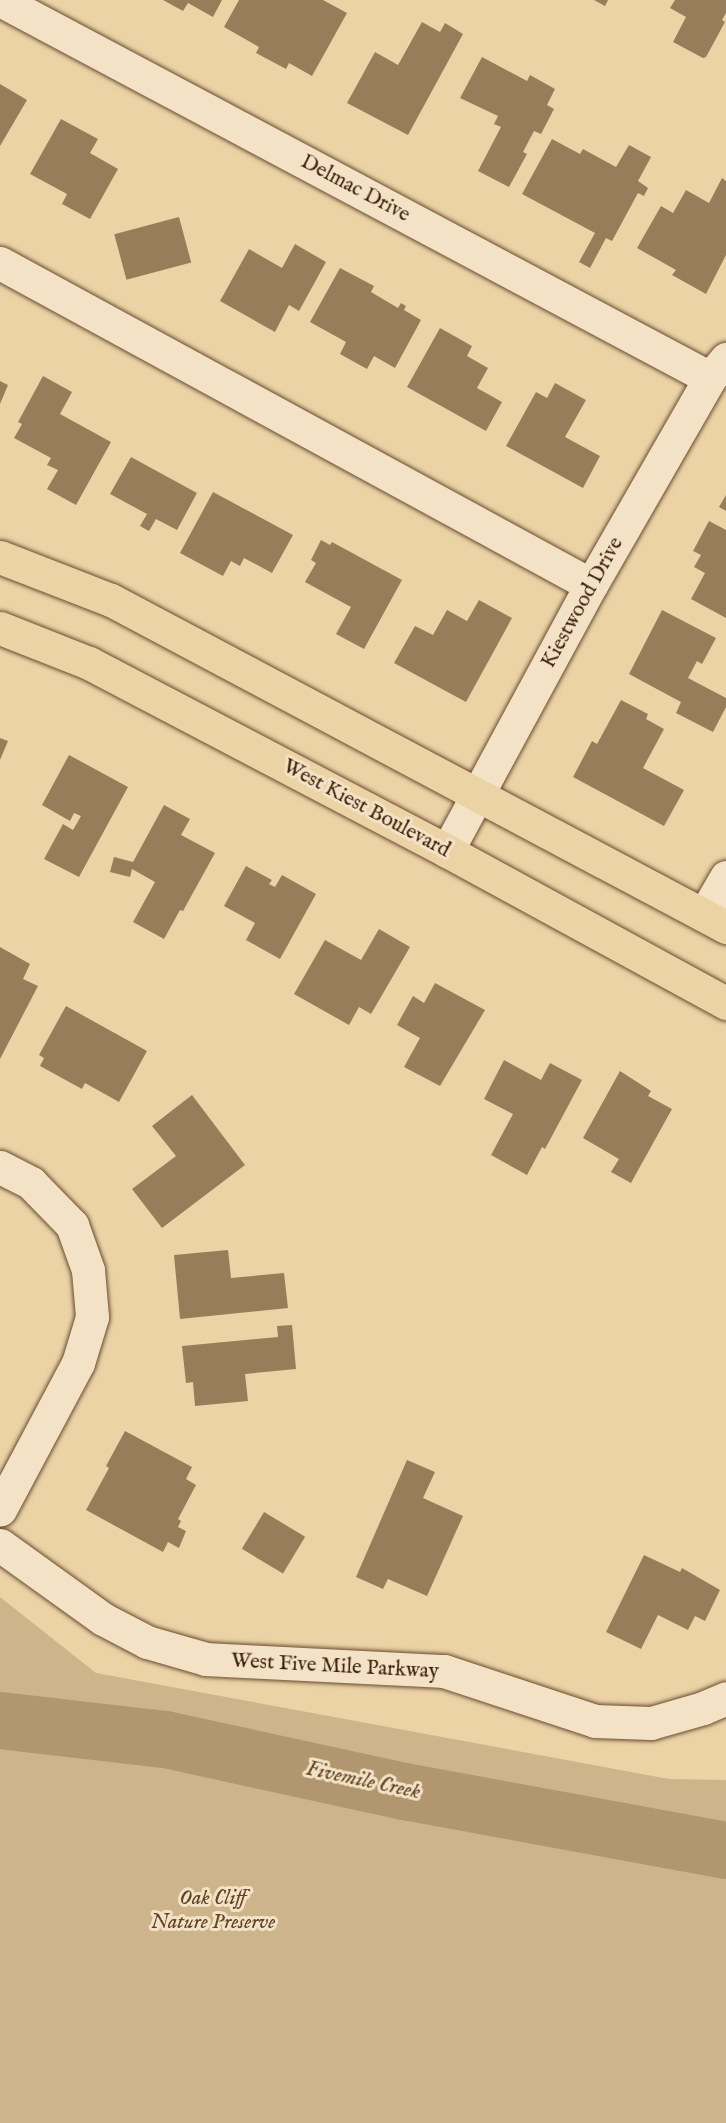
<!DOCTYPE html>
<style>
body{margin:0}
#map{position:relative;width:726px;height:2123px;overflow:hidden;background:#ecd3a6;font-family:"IM FELL English",serif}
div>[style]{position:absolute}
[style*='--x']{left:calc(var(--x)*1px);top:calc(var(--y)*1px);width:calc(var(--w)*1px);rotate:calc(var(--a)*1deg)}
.green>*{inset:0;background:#ceb48b}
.river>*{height:57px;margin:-28.5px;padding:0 28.5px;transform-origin:28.5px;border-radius:28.5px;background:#b19670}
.building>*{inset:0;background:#987d5a;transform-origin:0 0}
.roads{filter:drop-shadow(0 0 2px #6a4c30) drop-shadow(0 0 2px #6a4c30)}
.minor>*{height:33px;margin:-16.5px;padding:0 16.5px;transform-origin:16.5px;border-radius:16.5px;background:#f3e2c5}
.major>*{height:33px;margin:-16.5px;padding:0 16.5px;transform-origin:16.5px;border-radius:16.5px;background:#ecd3a6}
span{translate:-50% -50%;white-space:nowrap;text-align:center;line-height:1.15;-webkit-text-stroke:6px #f3e2c5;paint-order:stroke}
.street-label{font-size:21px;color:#3e1f08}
.park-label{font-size:21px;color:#624429;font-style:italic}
.water-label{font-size:22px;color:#604327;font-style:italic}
</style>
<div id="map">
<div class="green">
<i style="clip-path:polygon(0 1597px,96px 1673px,669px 1779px,726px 1780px,726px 2123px,0 2123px)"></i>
</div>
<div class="river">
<i style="--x:0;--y:1720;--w:166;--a:6.6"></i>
<i style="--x:165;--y:1739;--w:245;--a:12.3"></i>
<i style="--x:404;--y:1791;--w:327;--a:10.4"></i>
</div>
<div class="building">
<i style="clip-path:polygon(163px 0,222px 0,213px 17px,188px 3px,183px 11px)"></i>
<i style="clip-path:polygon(239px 0,323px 0,347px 13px,312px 76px,289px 63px,286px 69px,256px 53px,259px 47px,224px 27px)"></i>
<i style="clip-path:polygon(594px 0,608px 0,605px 6px)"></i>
<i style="clip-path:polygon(675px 0,726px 0,726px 13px,722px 20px,725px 22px,706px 57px,703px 58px,673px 42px,686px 17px,670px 8px)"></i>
<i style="clip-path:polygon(422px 22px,440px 32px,445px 23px,463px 34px,408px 135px,347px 103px,375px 52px,398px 65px)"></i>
<i style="clip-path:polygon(482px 57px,527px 81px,530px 75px,555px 89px,547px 105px,554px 109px,541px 134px,534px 131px,523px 152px,527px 154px,509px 187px,478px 171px,501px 127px,494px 124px,498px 116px,460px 98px)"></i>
<i style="clip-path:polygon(0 84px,27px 100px,0 146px)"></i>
<i style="clip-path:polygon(61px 119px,98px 139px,90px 153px,118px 169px,90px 219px,62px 204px,67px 194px,30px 174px)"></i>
<i style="clip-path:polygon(552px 139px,580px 154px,583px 149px,616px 167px,629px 145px,651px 157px,638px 181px,648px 188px,644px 196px,638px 193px,612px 241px,606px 238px,590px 268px,579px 262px,595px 233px,522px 194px)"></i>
<i style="clip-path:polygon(722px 178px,726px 181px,726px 255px,706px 294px,672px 275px,676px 270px,637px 248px,661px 206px,673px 213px,686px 190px,709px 203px)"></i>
<i style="left:179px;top:217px;width:47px;height:67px;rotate:75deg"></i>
<i style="clip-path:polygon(295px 244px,326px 262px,299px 311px,289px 305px,275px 332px,220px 301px,249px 249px,282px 268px)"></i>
<i style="clip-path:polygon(340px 268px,374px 286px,371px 292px,398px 308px,401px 303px,406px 306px,404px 310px,421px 320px,395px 368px,374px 356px,367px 369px,340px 354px,346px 342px,310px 322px)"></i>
<i style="clip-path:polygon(440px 328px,472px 346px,467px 356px,488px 368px,477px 388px,502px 402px,486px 431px,407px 387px)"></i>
<i style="clip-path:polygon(43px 376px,72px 392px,60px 414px,111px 442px,76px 505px,47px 489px,58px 470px,47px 465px,51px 458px,14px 438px,22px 424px,18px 422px)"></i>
<i style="clip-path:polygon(0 381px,8px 385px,0 404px)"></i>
<i style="clip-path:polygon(555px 383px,586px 400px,565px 437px,600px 456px,583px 488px,506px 446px,536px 392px,547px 398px)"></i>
<i style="clip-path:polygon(131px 457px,197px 493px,177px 530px,156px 519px,149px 531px,140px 526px,147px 514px,110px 494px)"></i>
<i style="clip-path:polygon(213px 492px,293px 535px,272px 573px,244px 558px,240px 566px,231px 561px,223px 576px,180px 553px)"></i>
<i style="clip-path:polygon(726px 495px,726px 511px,719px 507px)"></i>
<i style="clip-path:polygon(709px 521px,726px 530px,726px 618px,691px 599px,705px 573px,694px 567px,701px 555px,693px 551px)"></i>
<i style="clip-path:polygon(321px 540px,330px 545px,332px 542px,402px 580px,364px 649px,336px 634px,351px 607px,305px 582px,316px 563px,311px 560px)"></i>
<i style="clip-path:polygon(479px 600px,512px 618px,466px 702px,394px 663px,415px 626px,433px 635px,447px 610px,467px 621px)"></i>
<i style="clip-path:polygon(662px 610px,716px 638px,702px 664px,697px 661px,688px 678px,726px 698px,726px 707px,713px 732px,676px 713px,681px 702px,629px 674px)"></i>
<i style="clip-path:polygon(621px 700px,648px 714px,646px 719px,664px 729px,643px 768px,684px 790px,664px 826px,573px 777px,592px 741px,597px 744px)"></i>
<i style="clip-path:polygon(0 738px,8px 741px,0 760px)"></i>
<i style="clip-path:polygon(69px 755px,128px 787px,79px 877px,44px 859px,63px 824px,73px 830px,81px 816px,74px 813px,70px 821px,42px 805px)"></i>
<i style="clip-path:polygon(164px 805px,190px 819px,181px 835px,215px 853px,183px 911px,180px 910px,164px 939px,133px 922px,155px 882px,132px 869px,130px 877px,110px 872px,114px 857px,133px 862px)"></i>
<i style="clip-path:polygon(246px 866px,272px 880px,269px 884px,275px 887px,282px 875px,316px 894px,280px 959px,246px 940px,255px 923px,224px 906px)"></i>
<i style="clip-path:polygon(379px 929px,410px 947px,371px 1014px,359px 1007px,349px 1025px,294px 994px,325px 940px,361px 960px)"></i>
<i style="clip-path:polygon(0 947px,30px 964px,23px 979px,38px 986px,0 1059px)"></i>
<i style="clip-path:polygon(435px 983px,485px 1010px,440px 1086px,404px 1067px,420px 1038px,397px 1025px,413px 996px,424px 1003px)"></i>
<i style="clip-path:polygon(66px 1006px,147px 1051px,119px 1102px,85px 1083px,82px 1089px,40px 1066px,44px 1058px,39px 1055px)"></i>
<i style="clip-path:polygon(504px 1060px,541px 1080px,550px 1063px,582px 1080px,545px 1149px,542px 1147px,527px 1175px,491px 1155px,513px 1114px,484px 1099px)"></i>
<i style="clip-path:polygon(620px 1071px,651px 1091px,648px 1096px,672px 1109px,631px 1183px,611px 1172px,619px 1159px,583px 1138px)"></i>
<i style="clip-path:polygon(192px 1095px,245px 1165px,162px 1228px,132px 1189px,176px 1156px,152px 1126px)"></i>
<i style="clip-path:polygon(228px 1250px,231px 1278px,284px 1273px,288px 1308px,180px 1319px,174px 1255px)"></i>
<i style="clip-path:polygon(292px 1325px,296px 1369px,245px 1374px,248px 1401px,195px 1406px,193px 1382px,186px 1383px,182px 1346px,278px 1337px,277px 1326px)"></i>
<i style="clip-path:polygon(125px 1431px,192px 1467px,186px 1479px,196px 1485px,178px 1519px,181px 1521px,178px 1527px,186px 1531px,179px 1548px,168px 1542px,163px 1552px,86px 1510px,109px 1468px,106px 1466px)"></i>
<i style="clip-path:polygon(407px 1460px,435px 1472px,423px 1498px,463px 1516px,427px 1596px,388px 1579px,383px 1589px,356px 1577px)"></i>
<i style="left:264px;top:1512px;width:48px;height:43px;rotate:31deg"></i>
<i style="clip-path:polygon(644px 1555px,680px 1572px,682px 1568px,720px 1590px,705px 1621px,695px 1616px,688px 1630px,658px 1615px,641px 1649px,606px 1632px)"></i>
</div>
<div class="roads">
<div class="minor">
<i style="--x:0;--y:0;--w:804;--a:28.03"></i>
<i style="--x:0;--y:263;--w:673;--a:28.58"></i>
<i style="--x:447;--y:851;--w:302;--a:-61.6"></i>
<i style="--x:591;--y:585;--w:239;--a:-60.1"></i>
<i style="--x:710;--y:378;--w:25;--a:-50"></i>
<i style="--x:704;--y:915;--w:44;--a:-59.9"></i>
<i style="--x:0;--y:1167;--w:35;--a:27"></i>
<i style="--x:31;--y:1183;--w:59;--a:45.7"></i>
<i style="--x:72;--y:1225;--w:48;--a:70.4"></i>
<i style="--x:88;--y:1270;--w:47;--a:85.1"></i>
<i style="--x:92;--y:1317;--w:48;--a:106.9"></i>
<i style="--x:78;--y:1363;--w:166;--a:118"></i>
<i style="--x:0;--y:1545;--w:127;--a:35.7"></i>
<i style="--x:103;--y:1619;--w:50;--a:27.6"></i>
<i style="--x:147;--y:1642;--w:61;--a:16.1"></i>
<i style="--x:206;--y:1659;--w:238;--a:2.9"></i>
<i style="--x:444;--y:1671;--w:159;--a:18.3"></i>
<i style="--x:595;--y:1721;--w:56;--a:2"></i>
<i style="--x:651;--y:1723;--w:54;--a:-16.1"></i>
<i style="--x:703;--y:1708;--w:25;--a:-23"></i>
</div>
<div class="major">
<i style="--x:0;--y:557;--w:119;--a:21.2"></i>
<i style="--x:111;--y:600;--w:697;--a:28"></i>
<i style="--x:0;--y:628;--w:96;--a:21.5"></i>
<i style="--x:89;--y:663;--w:404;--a:27.7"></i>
<i style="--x:447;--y:851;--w:318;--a:28.6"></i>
</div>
</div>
<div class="street-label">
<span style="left:355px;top:189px;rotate:28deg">Delmac Drive</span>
<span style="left:583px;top:603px;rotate:-61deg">Kiestwood Drive</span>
<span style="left:366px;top:809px;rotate:28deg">West Kiest Boulevard</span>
<span style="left:335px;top:1667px;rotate:3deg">West Five Mile Parkway</span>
</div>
<div class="park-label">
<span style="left:213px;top:1911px">Oak Cliff<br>Nature Preserve</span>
</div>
<div class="water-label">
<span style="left:363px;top:1781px;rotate:12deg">Fivemile Creek</span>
</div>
</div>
